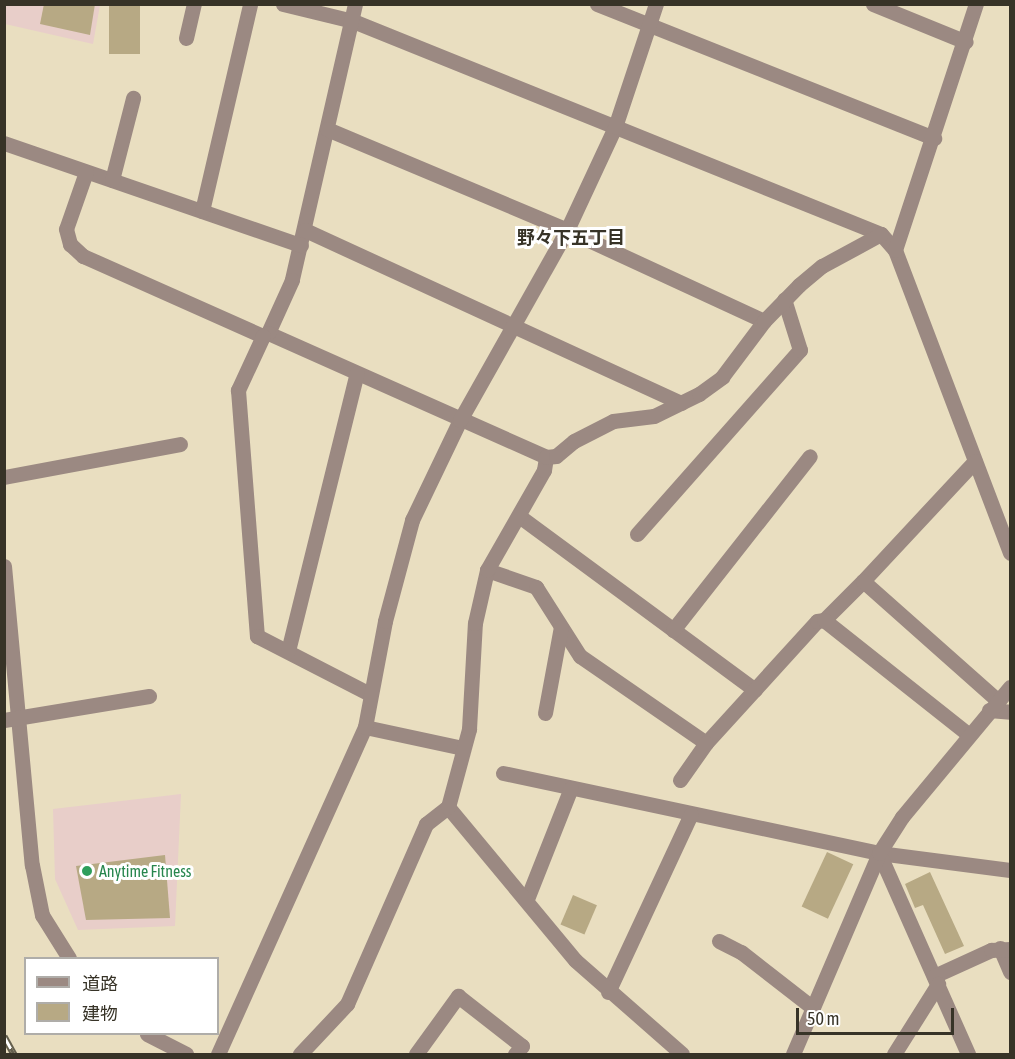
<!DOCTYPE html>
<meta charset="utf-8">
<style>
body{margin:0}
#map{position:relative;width:1015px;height:1059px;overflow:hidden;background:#e9dec0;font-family:"Asap Condensed","Noto Sans JP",sans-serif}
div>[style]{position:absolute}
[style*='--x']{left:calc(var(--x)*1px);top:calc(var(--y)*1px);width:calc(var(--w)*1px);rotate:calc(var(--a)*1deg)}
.commercial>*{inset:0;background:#e8cec9}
.building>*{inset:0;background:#b7a984;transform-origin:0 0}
.minor>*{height:15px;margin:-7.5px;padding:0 7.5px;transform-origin:7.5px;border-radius:7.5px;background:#9b8982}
.rail>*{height:7px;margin-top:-3.5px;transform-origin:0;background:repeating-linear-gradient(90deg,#fff 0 14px,#645f4e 0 28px);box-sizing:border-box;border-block:2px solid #645f4e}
.dots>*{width:16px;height:16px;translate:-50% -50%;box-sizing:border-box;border:3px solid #fff;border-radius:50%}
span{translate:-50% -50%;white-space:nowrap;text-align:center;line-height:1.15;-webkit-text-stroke:6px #fff;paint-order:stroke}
.leisure-label{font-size:16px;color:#27864d}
.left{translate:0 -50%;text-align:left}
.neighbourhood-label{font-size:18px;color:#373327;font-weight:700}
.frame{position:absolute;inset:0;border:6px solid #373327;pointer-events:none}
.legend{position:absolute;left:24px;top:957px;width:195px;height:78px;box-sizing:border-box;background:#fff;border:2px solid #afada9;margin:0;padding:8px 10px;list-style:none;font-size:18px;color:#373327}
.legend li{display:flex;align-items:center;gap:12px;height:30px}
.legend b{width:30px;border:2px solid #afada9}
.scale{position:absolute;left:796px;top:1008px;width:158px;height:27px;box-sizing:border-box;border:3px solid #373327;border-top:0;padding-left:8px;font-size:18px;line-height:21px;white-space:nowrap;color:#373327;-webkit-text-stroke:4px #fff;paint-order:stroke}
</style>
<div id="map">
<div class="commercial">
<i style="clip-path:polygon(5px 5px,100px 5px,93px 44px,5px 24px)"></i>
<i style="clip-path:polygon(181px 794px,175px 926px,78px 930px,55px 879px,53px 809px)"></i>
</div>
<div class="building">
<i style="clip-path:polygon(44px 4px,95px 4px,90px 35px,40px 24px)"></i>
<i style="left:109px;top:4px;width:31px;height:50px"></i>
<i style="left:827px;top:852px;width:29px;height:60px;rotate:25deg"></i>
<i style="clip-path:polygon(165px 855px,170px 918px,86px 920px,76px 866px)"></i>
<i style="clip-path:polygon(930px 872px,964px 946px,945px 954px,923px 905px,915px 908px,905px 884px)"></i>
<i style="left:573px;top:895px;width:26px;height:32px;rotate:23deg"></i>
</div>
<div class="minor">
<i style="--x:283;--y:4;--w:72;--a:13.7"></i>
<i style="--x:353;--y:21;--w:569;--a:21.97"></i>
<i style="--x:881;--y:234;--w:21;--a:49"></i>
<i style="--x:895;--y:250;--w:324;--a:69.2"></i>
<i style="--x:355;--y:4;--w:283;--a:102.9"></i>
<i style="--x:292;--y:280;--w:58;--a:114.4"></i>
<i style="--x:268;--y:333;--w:304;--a:24"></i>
<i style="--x:597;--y:4;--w:363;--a:21.7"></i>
<i style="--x:873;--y:4;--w:100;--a:22.2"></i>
<i style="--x:186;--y:38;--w:35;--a:-77"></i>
<i style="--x:327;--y:129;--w:260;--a:22.8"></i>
<i style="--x:567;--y:230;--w:217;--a:24.8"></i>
<i style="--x:4;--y:143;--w:314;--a:19"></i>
<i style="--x:86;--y:172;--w:60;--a:109.3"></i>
<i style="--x:66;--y:229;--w:16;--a:75"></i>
<i style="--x:70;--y:244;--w:18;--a:43"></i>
<i style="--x:83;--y:256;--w:197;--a:24"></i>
<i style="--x:263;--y:336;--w:6;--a:-31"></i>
<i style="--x:112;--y:180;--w:85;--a:-75.6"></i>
<i style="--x:202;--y:211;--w:212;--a:-76.9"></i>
<i style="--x:305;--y:230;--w:414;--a:24.7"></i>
<i style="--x:895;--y:250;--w:259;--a:-71.8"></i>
<i style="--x:263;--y:336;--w:60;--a:114.8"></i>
<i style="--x:238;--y:390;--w:247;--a:85.6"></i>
<i style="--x:257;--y:636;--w:127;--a:27.2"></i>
<i style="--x:4;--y:477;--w:179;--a:-10.6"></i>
<i style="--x:519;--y:516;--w:293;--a:36.4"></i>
<i style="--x:637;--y:534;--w:246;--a:-48.5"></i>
<i style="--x:800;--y:350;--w:53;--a:-107.4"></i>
<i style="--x:4;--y:566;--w:300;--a:84.7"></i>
<i style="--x:32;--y:865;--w:51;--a:78.7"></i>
<i style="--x:42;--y:915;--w:51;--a:57.9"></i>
<i style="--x:487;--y:570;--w:52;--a:19.1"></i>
<i style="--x:536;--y:587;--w:82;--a:57.5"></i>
<i style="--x:580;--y:656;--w:153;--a:34.6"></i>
<i style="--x:706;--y:743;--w:165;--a:-47.7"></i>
<i style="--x:817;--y:621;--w:7;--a:-8"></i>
<i style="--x:824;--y:620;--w:55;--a:-45"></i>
<i style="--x:863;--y:581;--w:164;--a:-47"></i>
<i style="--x:863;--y:581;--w:181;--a:41.6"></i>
<i style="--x:824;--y:620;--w:185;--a:38.4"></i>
<i style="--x:673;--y:630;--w:221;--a:-51.8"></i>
<i style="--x:288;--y:651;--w:286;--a:-76.1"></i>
<i style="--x:989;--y:710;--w:21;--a:5"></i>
<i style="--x:545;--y:713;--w:87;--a:-79.5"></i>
<i style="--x:4;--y:720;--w:147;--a:-9.4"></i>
<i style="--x:365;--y:727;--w:100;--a:12.1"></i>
<i style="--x:503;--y:773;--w:384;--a:12"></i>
<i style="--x:879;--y:853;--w:132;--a:7.4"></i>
<i style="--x:680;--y:780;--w:45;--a:-54.9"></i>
<i style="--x:879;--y:853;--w:220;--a:66.1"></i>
<i style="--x:527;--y:899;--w:119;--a:-68.4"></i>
<i style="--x:719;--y:941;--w:25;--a:27"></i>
<i style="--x:741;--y:952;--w:91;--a:37.9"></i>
<i style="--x:1000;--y:948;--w:26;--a:67"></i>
<i style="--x:934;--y:976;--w:63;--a:-24.5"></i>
<i style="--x:991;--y:950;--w:19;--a:-3"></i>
<i style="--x:608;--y:992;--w:196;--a:-65"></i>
<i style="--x:147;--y:1034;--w:44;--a:27.1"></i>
<i style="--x:218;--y:1054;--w:359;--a:-65.8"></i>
<i style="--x:365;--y:727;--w:108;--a:-79.3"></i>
<i style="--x:385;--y:621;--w:105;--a:-75"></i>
<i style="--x:412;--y:520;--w:111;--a:-64.4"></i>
<i style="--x:460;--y:420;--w:218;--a:-60.6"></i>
<i style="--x:567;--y:230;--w:114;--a:-65"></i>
<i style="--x:615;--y:127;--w:130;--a:-71.6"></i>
<i style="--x:300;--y:1054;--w:69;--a:-46.8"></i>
<i style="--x:347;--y:1004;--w:197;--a:-66.3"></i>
<i style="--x:426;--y:824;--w:28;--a:-38"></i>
<i style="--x:416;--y:1054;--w:72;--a:-54.1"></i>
<i style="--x:458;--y:996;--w:81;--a:38"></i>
<i style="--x:522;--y:1046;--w:11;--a:131"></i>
<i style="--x:682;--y:1054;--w:142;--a:-138.7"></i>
<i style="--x:575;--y:960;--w:199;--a:-129.7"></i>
<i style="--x:448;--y:807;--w:81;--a:-74.9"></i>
<i style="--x:469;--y:729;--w:106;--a:-86.8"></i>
<i style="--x:475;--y:623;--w:54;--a:-77.2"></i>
<i style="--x:487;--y:570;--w:115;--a:-60.3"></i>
<i style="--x:544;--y:470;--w:13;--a:-81"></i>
<i style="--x:546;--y:457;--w:10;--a:-6"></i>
<i style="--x:556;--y:456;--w:23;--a:-40"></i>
<i style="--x:574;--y:441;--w:44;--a:-27.1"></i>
<i style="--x:613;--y:421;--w:41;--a:-7"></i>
<i style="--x:654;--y:416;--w:50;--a:-26.1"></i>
<i style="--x:699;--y:394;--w:29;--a:-36"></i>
<i style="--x:722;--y:377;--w:70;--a:-53.1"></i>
<i style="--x:764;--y:321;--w:50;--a:-45.8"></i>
<i style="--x:799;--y:285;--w:30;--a:-40"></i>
<i style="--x:822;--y:266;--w:67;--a:-28.5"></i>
<i style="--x:793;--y:1054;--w:219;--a:-66.8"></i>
<i style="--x:879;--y:853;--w:43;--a:-57.4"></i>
<i style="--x:902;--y:817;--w:169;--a:-50.3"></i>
<i style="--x:894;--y:1054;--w:83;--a:-57.8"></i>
</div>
<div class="rail">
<i style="--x:4;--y:1036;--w:21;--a:61"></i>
</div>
<div class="dots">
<i style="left:87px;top:871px;background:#2e9e5b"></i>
</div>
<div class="leisure-label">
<span class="left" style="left:99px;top:871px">Anytime Fitness</span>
</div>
<div class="neighbourhood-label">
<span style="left:571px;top:238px">野々下五丁目</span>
</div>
<div class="frame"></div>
<ul class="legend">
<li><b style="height:8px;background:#9b8982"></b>道路</li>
<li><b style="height:16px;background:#b7a984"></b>建物</li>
</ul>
<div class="scale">50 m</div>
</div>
